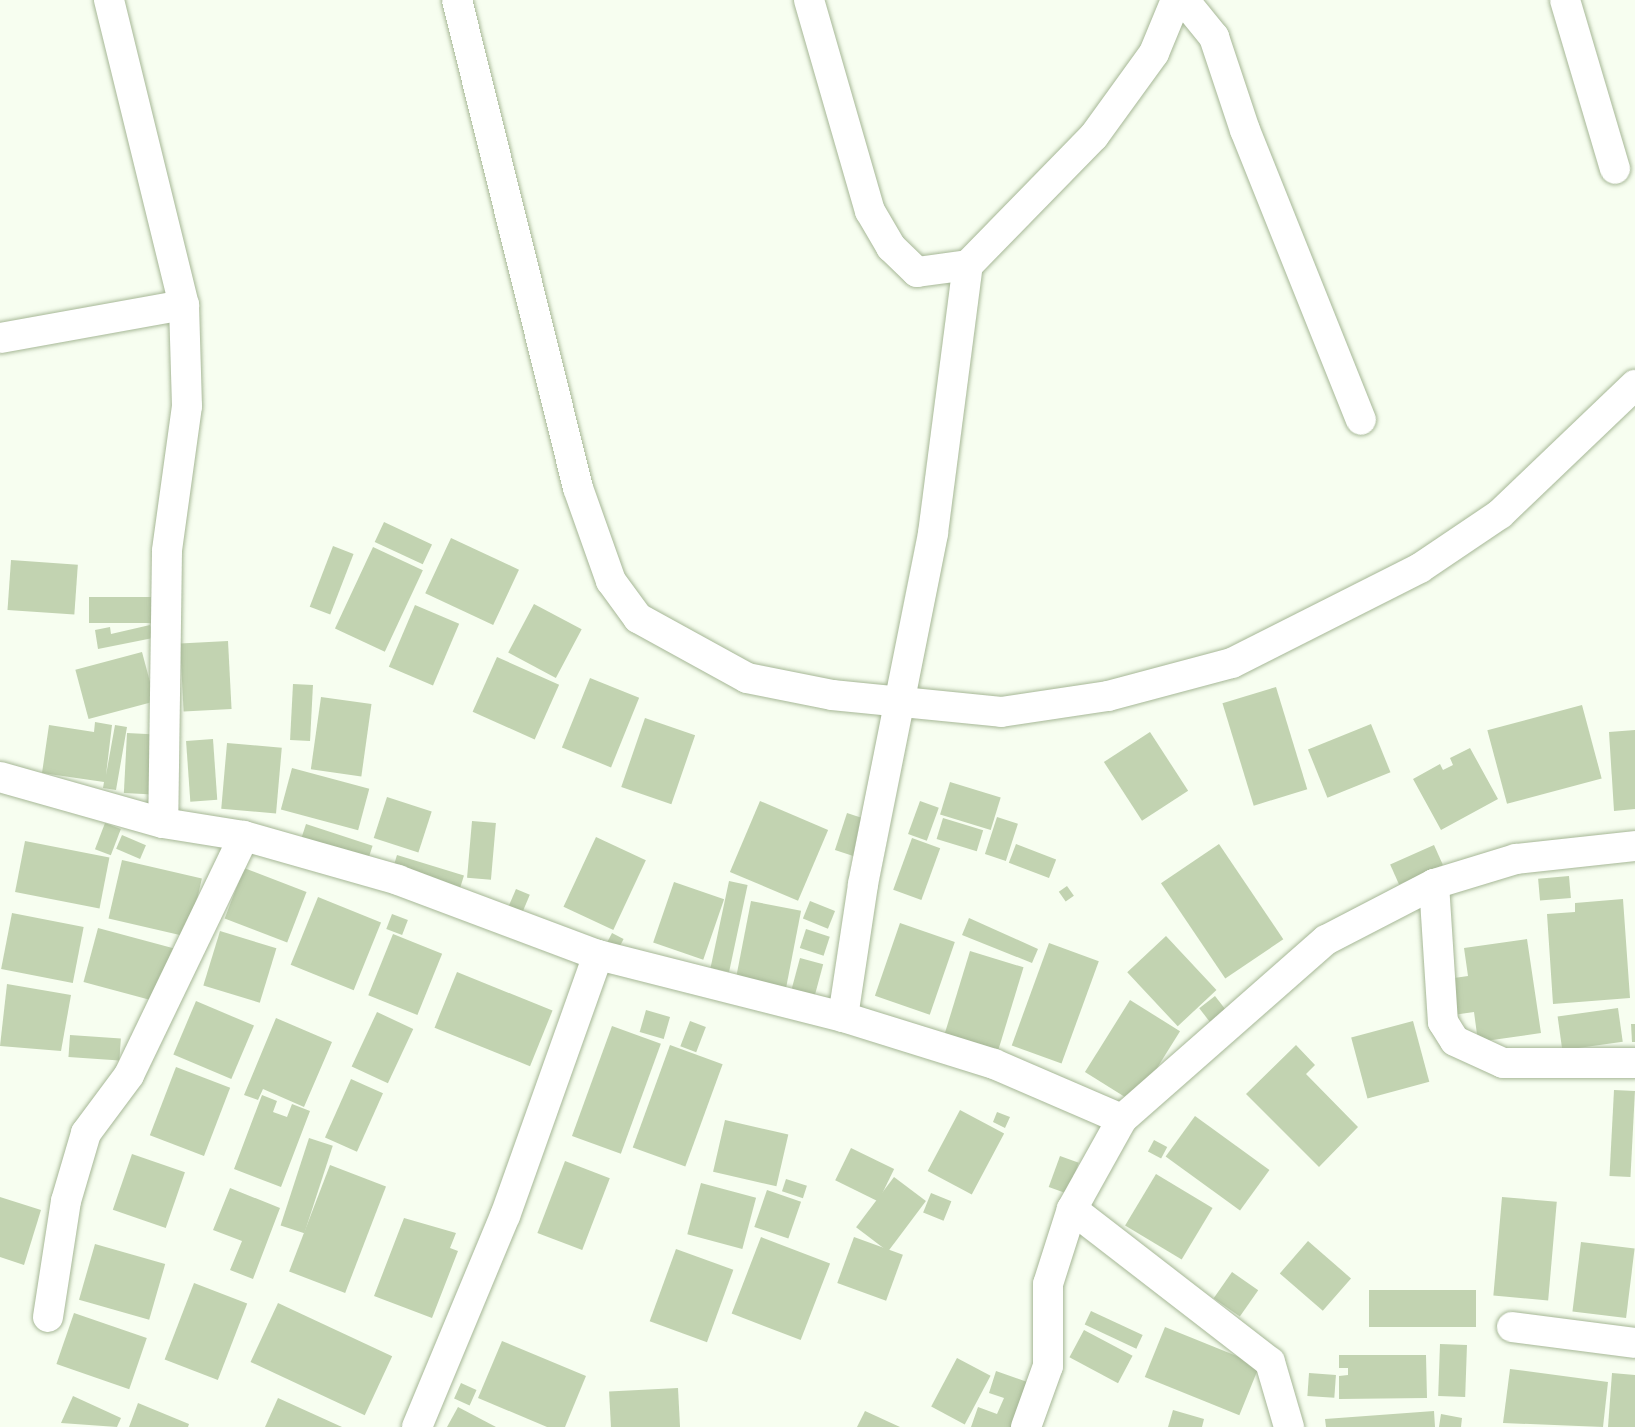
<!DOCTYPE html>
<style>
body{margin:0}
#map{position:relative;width:1635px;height:1427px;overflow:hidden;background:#f7fef0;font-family:"Golos Text",sans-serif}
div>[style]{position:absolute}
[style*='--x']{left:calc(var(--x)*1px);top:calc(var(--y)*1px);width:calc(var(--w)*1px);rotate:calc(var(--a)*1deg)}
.building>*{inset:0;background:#c2d3b1;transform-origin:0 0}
.roads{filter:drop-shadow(0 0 2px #a6b796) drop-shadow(0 0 2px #a6b796)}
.street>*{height:30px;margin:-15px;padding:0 15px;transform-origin:15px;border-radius:15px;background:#fff}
span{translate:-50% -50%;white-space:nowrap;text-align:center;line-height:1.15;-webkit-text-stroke:4.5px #fff;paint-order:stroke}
</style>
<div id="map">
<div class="building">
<i style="left:384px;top:522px;width:53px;height:22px;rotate:25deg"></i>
<i style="left:451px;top:538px;width:75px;height:61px;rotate:25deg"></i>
<i style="left:333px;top:546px;width:22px;height:65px;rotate:21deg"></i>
<i style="left:373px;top:547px;width:55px;height:90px;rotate:25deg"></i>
<i style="left:11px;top:560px;width:67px;height:50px;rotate:4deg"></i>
<i style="left:151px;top:597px;width:26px;height:62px;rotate:90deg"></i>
<i style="left:534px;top:604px;width:54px;height:55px;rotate:28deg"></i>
<i style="left:415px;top:605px;width:48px;height:67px;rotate:23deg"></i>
<i style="clip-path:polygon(150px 625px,153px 638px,98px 649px,95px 630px,110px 627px,111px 634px)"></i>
<i style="left:228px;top:641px;width:68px;height:48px;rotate:87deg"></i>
<i style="left:142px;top:652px;width:51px;height:69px;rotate:75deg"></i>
<i style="left:497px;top:657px;width:68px;height:60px;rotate:24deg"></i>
<i style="left:590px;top:678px;width:53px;height:75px;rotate:22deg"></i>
<i style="left:293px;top:684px;width:20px;height:56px;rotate:3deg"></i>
<i style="left:1276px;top:687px;width:107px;height:56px;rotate:73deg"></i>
<i style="left:321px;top:697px;width:51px;height:73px;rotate:8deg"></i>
<i style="left:1582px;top:705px;width:76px;height:98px;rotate:75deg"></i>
<i style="left:645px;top:718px;width:53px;height:73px;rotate:19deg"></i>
<i style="clip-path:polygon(95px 722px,112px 725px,106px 775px,115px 725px,127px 727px,116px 790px,103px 788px,104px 782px,42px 773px,49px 725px,94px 732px)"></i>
<i style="left:1371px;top:724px;width:52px;height:68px;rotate:68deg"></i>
<i style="clip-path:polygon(1635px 730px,1635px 809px,1614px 811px,1609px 732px)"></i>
<i style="left:1150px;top:732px;width:70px;height:55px;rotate:57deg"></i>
<i style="left:127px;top:733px;width:34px;height:60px;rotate:3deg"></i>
<i style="left:213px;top:739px;width:61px;height:27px;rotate:86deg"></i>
<i style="left:227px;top:743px;width:55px;height:66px;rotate:5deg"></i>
<i style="clip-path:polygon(1470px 748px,1498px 799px,1441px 830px,1413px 779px,1440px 764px,1443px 770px,1453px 765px,1450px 758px)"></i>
<i style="left:292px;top:768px;width:80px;height:43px;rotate:15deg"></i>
<i style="left:950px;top:782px;width:53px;height:34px;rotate:17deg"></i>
<i style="left:387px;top:797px;width:47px;height:43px;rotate:18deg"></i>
<i style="left:760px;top:801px;width:74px;height:77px;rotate:23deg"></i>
<i style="left:920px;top:801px;width:20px;height:35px;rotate:20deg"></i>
<i style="left:847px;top:813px;width:20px;height:39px;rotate:18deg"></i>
<i style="left:997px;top:817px;width:22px;height:39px;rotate:18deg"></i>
<i style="left:943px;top:818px;width:42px;height:22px;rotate:17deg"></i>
<i style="left:472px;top:821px;width:24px;height:57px;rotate:5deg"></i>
<i style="left:105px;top:823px;width:17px;height:28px;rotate:21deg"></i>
<i style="left:306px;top:824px;width:70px;height:20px;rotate:18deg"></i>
<i style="left:122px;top:835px;width:26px;height:15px;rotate:23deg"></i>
<i style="left:596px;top:837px;width:55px;height:77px;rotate:25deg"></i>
<i style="left:912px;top:838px;width:30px;height:55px;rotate:20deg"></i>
<i style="left:25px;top:841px;width:86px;height:52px;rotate:11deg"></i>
<i style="left:1016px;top:844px;width:43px;height:20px;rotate:21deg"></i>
<i style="left:1219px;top:844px;width:115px;height:70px;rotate:56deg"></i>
<i style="left:1434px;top:845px;width:22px;height:48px;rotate:66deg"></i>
<i style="left:397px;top:855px;width:70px;height:23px;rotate:17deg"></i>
<i style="left:122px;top:860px;width:82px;height:60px;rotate:13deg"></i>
<i style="left:244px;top:868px;width:67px;height:54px;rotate:21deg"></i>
<i style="left:1569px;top:876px;width:22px;height:31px;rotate:85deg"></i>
<i style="left:729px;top:881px;width:19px;height:89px;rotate:12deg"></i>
<i style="left:674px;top:882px;width:53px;height:64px;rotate:19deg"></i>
<i style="left:1067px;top:886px;width:12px;height:10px;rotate:55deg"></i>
<i style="left:516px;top:889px;width:15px;height:21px;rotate:23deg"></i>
<i style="left:318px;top:897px;width:68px;height:73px;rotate:22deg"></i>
<i style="clip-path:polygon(1623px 899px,1630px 998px,1553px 1004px,1547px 914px,1575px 912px,1575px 903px)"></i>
<i style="left:751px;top:901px;width:51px;height:78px;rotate:11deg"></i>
<i style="left:810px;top:901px;width:27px;height:19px;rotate:22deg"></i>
<i style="left:12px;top:913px;width:73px;height:57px;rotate:11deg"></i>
<i style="left:392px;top:914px;width:17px;height:16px;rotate:21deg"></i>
<i style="clip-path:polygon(969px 918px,1038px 949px,1032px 963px,962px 935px)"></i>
<i style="left:900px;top:923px;width:58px;height:77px;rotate:19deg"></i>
<i style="left:98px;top:928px;width:79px;height:56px;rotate:15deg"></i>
<i style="left:806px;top:929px;width:25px;height:20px;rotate:18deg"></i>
<i style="left:220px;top:931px;width:59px;height:57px;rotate:17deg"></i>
<i style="left:612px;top:933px;width:13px;height:15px;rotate:27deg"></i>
<i style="left:393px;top:934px;width:53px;height:66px;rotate:22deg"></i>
<i style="left:1166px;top:936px;width:74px;height:53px;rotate:47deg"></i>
<i style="clip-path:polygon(1527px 939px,1541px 1033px,1478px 1042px,1474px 1012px,1453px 1015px,1447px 979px,1468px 976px,1464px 948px)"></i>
<i style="left:1049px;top:943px;width:53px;height:109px;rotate:20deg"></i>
<i style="left:970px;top:951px;width:56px;height:90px;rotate:17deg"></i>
<i style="left:800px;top:958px;width:24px;height:34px;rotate:15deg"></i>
<i style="left:457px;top:972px;width:103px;height:60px;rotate:22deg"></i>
<i style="clip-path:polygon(7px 984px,71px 995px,61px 1051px,0 1046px)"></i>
<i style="left:1215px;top:996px;width:18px;height:20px;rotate:52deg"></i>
<i style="left:1130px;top:1000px;width:59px;height:85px;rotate:32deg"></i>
<i style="left:196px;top:1001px;width:63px;height:58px;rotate:23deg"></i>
<i style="left:1618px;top:1008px;width:34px;height:61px;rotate:82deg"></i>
<i style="left:646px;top:1010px;width:25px;height:23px;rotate:16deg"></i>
<i style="left:377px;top:1012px;width:40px;height:60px;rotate:25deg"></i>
<i style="clip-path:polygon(276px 1018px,332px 1042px,304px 1107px,263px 1089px,258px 1100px,244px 1095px)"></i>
<i style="left:690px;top:1021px;width:17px;height:27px;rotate:21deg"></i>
<i style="left:1413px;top:1021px;width:63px;height:64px;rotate:75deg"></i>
<i style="clip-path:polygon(1631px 1024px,1635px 1024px,1635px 1042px,1632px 1042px)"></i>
<i style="left:612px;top:1026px;width:52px;height:117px;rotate:20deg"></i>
<i style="left:70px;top:1035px;width:51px;height:22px;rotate:4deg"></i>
<i style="left:670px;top:1045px;width:56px;height:109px;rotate:20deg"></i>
<i style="clip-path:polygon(1296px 1045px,1315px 1065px,1306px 1074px,1358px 1127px,1319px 1167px,1246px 1094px)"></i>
<i style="left:176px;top:1067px;width:58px;height:73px;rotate:21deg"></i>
<i style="left:351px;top:1079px;width:35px;height:64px;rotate:24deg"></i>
<i style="left:1614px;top:1090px;width:21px;height:86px;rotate:3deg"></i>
<i style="clip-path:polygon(262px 1095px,277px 1101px,273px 1112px,287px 1117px,292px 1104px,310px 1111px,281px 1187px,234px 1169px)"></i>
<i style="left:960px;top:1110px;width:50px;height:69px;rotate:28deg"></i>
<i style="clip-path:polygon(997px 1112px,1010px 1117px,1005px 1128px,993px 1122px)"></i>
<i style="left:1195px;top:1116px;width:92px;height:50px;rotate:36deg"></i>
<i style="left:725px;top:1120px;width:65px;height:53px;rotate:13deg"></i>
<i style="left:309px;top:1138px;width:25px;height:92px;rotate:18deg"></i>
<i style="left:1154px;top:1140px;width:15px;height:13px;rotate:28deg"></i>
<i style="left:851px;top:1148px;width:48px;height:36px;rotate:26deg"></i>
<i style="left:132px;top:1154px;width:56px;height:59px;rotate:19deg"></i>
<i style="left:1060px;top:1156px;width:20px;height:33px;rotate:20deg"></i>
<i style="left:565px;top:1161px;width:48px;height:77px;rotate:21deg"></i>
<i style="left:330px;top:1165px;width:60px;height:114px;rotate:21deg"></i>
<i style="left:1156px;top:1174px;width:66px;height:60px;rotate:31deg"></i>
<i style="left:894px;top:1177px;width:40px;height:63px;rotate:37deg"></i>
<i style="left:786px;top:1179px;width:22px;height:13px;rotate:18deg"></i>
<i style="left:701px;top:1183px;width:57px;height:53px;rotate:15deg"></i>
<i style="clip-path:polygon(230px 1188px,280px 1208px,253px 1279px,230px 1270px,242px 1241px,213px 1230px)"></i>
<i style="left:767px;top:1190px;width:36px;height:39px;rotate:19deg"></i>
<i style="left:931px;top:1193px;width:22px;height:21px;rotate:22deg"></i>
<i style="clip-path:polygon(0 1197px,41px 1210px,24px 1265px,0 1257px)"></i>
<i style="left:1502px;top:1197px;width:55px;height:99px;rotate:5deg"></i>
<i style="clip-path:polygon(404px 1218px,456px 1233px,450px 1248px,458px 1251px,432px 1318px,374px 1296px)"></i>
<i style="left:761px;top:1237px;width:74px;height:82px;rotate:21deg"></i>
<i style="left:854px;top:1237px;width:52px;height:49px;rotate:20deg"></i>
<i style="left:1308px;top:1241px;width:57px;height:43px;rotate:41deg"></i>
<i style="left:1581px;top:1242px;width:54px;height:70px;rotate:7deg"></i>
<i style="left:95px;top:1244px;width:73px;height:58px;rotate:16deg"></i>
<i style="left:676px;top:1249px;width:61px;height:77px;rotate:20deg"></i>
<i style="left:1232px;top:1272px;width:32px;height:32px;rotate:35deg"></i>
<i style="left:194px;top:1283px;width:57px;height:82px;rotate:21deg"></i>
<i style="left:1369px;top:1290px;width:107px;height:37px"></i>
<i style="left:278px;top:1303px;width:126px;height:65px;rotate:25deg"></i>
<i style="left:1091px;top:1311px;width:57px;height:15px;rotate:25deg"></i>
<i style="left:74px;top:1313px;width:77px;height:54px;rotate:19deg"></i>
<i style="left:1165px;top:1327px;width:102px;height:54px;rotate:22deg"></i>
<i style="left:1084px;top:1330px;width:55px;height:31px;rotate:28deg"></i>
<i style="clip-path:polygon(502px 1341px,586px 1376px,565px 1427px,547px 1427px,478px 1398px)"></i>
<i style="left:1440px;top:1344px;width:27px;height:52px;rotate:2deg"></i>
<i style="clip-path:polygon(1339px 1355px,1426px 1355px,1427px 1398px,1339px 1399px,1339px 1376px,1348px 1375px,1348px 1368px,1339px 1368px)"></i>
<i style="left:957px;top:1358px;width:38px;height:55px;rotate:28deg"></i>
<i style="clip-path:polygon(1510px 1369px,1608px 1382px,1603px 1427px,1503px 1423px)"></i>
<i style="clip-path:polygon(996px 1371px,1033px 1384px,1018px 1427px,971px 1427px,978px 1407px,997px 1414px,1004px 1398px,989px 1393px)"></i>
<i style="left:1309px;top:1373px;width:27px;height:23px;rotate:4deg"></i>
<i style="clip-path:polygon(1612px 1373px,1635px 1375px,1635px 1427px,1608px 1427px)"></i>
<i style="left:461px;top:1383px;width:17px;height:17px;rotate:24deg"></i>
<i style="left:678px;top:1388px;width:39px;height:69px;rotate:87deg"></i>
<i style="clip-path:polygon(73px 1396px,121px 1418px,117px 1427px,61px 1423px)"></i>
<i style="clip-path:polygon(278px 1398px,342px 1427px,265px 1427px)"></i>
<i style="clip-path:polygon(138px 1403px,189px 1424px,188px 1427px,129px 1427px)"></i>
<i style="clip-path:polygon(458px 1407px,496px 1427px,447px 1427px)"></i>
<i style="clip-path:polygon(1173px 1410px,1204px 1419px,1202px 1427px,1168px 1427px)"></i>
<i style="clip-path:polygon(865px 1411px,900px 1427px,857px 1427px)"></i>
<i style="clip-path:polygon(1434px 1411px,1435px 1427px,1326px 1427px,1325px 1419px)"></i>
<i style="clip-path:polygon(1441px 1414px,1462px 1418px,1461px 1427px,1439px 1427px)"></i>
</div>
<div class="roads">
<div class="street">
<i style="--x:109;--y:0;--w:314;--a:76.2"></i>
<i style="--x:184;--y:305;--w:101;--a:88.3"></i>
<i style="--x:187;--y:406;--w:146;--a:97.9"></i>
<i style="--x:167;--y:551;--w:272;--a:90.8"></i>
<i style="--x:457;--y:0;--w:503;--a:76.07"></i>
<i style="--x:578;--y:488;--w:99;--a:70.5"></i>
<i style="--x:611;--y:581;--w:46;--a:53.9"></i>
<i style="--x:638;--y:618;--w:124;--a:28.8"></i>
<i style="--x:747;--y:678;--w:87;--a:11.3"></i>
<i style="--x:832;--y:695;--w:170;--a:5.7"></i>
<i style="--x:1001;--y:712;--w:108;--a:-8.5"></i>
<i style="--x:1108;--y:696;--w:128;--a:-14.9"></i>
<i style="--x:1232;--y:663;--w:211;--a:-26.8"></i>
<i style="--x:1420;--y:568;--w:97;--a:-34"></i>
<i style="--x:1500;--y:514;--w:187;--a:-43.7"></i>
<i style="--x:809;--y:0;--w:220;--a:73.9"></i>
<i style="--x:870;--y:211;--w:42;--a:59.7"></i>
<i style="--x:891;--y:247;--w:36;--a:44"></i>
<i style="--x:917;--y:272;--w:51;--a:-7.8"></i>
<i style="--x:968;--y:265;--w:180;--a:-45.7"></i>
<i style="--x:1094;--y:136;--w:102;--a:-54.1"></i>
<i style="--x:1154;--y:53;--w:57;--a:-67.5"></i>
<i style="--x:1184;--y:0;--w:48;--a:51"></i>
<i style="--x:1214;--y:37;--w:98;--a:71.6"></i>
<i style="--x:1245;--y:130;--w:312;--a:68.2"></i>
<i style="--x:1565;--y:0;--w:176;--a:73.5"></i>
<i style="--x:0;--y:338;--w:187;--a:-10.2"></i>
<i style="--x:0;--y:777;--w:169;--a:15.8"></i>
<i style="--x:163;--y:823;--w:82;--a:9.1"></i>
<i style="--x:244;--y:836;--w:160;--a:15.9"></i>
<i style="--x:398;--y:880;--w:214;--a:20.6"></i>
<i style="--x:598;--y:955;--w:253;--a:14.2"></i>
<i style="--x:843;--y:1017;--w:158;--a:17.3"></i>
<i style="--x:994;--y:1064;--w:139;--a:23.3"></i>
<i style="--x:1434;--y:884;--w:138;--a:86.3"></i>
<i style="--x:1443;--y:1022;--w:22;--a:58"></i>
<i style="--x:1455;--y:1041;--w:53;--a:24.6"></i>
<i style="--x:1503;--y:1063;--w:132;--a:0"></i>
<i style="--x:843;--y:1017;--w:134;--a:-81.4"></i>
<i style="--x:863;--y:884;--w:358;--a:-78.7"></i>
<i style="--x:933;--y:533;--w:270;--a:-82.6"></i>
<i style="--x:1072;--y:1209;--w:250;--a:37.7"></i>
<i style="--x:1270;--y:1362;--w:68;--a:73.7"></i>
<i style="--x:48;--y:1317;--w:117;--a:-81.2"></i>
<i style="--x:66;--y:1201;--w:71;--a:-73.6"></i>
<i style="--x:86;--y:1133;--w:72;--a:-53.4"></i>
<i style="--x:129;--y:1075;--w:265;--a:-64.3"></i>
<i style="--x:1512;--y:1327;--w:124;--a:7.4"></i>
<i style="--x:417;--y:1427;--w:229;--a:-67.4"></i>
<i style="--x:505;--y:1216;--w:277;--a:-70.4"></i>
<i style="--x:1026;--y:1427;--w:65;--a:-70.2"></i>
<i style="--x:1048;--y:1366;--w:82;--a:-90"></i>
<i style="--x:1048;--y:1284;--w:79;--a:-72.3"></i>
<i style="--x:1072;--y:1209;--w:103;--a:-60.9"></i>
<i style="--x:1122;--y:1119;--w:271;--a:-41.3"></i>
<i style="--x:1326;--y:940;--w:122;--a:-27.4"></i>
<i style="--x:1434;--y:884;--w:86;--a:-17"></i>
<i style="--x:1516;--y:859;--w:120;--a:-6.2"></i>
</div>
</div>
</div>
